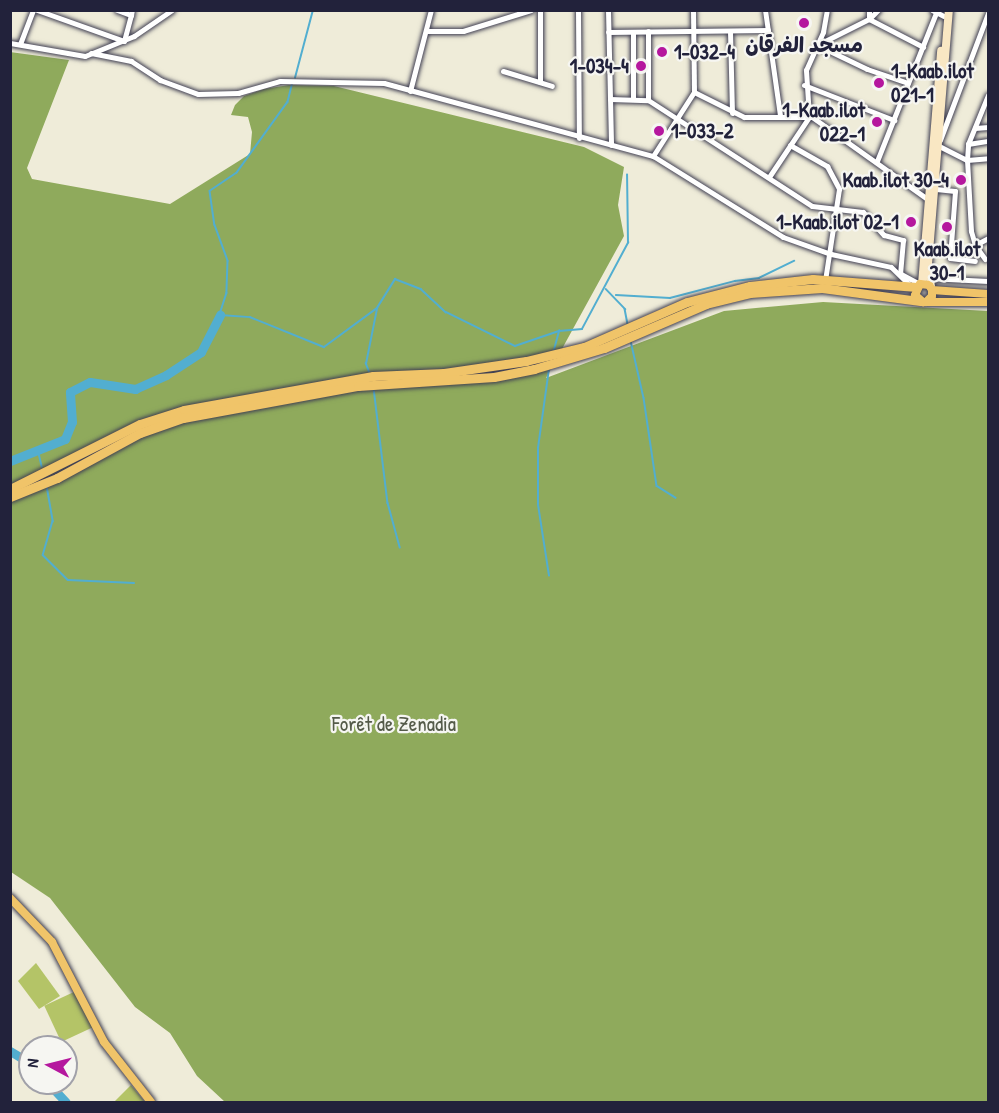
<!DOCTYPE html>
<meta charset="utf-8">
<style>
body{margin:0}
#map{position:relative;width:999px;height:1113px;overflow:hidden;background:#efecd9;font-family:"Patrick Hand","Playpen Sans Arabic",sans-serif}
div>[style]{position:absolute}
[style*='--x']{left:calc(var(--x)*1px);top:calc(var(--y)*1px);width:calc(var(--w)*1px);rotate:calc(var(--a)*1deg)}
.green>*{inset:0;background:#b4c467;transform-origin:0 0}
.forest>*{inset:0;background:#8faa5c}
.stream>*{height:1.5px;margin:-0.75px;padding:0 0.75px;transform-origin:0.75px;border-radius:0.75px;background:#52aed0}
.river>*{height:9px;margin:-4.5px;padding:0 4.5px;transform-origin:4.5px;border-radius:4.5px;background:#52aed0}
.roads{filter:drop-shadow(0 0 2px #414053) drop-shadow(0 0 2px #414053)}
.street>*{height:5px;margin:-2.5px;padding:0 2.5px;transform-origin:2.5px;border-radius:2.5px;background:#fff}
.secondary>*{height:8px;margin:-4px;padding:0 4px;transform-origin:4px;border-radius:4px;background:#f9e7c3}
.primary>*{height:8px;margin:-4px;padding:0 4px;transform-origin:4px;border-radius:4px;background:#f0c469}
.highway>*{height:9px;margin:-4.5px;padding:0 4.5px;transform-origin:4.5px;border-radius:4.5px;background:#f0c469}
.dots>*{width:16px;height:16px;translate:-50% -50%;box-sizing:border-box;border:3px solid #f6f6f2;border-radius:50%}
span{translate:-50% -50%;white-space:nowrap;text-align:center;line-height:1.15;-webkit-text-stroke:4.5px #f6f6f2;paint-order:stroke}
.poi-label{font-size:21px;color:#22223b;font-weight:700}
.left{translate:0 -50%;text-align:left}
.right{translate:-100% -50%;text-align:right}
.park-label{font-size:21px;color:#555b4a}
.frame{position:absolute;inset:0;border:12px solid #22223b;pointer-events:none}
.north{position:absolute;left:18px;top:1035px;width:60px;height:60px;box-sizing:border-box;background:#f6f6f2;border:2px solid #a1a1a9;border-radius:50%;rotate:277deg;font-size:16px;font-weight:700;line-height:24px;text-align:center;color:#22223b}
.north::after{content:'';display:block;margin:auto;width:21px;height:27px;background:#b5179e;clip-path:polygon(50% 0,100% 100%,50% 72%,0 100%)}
</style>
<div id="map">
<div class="green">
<i style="clip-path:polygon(36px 963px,60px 996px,39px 1009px,18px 981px)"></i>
<i style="left:76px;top:991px;width:40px;height:35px;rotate:65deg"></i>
<i style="clip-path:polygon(131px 1085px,145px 1102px,114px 1102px)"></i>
</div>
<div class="forest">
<i style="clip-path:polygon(10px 52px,69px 60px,27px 168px,32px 179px,170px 204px,250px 154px,252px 132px,248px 117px,231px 115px,235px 105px,244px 96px,264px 89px,289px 85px,334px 86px,584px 147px,624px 167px,618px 205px,624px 236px,546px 378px,724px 311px,823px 302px,988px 311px,988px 1102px,225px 1102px,197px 1076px,170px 1033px,135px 1007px,50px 898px,11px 872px)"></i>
</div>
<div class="stream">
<i style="--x:295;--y:78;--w:70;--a:-75.2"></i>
<i style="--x:293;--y:82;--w:21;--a:104"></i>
<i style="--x:288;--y:102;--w:87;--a:125.7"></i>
<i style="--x:237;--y:173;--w:32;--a:146"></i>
<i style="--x:210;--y:191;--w:34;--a:82"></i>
<i style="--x:215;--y:225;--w:38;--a:70"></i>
<i style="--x:228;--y:261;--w:32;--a:92"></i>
<i style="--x:227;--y:293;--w:23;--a:108"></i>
<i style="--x:220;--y:315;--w:30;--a:4"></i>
<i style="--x:250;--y:317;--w:80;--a:22.1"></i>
<i style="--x:324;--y:347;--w:66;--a:-36.3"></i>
<i style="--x:377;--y:308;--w:34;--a:-58"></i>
<i style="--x:395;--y:279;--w:28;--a:21"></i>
<i style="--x:421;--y:289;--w:34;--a:43"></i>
<i style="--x:446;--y:312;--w:77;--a:26.2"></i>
<i style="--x:515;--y:346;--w:46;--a:-18.8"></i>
<i style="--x:559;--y:331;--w:23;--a:-5"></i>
<i style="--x:582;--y:329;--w:98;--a:-61.9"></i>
<i style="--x:628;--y:243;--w:68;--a:-90.8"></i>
<i style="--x:606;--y:289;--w:28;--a:46"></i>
<i style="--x:625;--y:309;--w:16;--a:79"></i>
<i style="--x:616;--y:295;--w:54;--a:3.2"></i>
<i style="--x:670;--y:298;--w:67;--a:-14.7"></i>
<i style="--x:735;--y:281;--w:24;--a:-7"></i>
<i style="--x:759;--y:278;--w:39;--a:-26"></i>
<i style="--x:631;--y:341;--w:58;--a:77.2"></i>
<i style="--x:644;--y:398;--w:89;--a:81.6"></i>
<i style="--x:657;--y:486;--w:22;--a:32"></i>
<i style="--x:554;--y:350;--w:20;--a:-75"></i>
<i style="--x:369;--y:372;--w:9;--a:-111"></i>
<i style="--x:366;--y:364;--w:56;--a:-78.7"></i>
<i style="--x:374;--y:388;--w:116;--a:83.1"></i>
<i style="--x:388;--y:503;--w:46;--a:74.7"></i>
<i style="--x:38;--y:449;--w:18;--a:77"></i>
<i style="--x:47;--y:486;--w:36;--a:80"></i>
<i style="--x:53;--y:521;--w:35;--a:106"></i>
<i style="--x:43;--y:555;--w:35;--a:45"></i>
<i style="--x:68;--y:580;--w:66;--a:2.6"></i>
<i style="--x:549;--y:576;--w:72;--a:-98.8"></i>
<i style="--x:538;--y:505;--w:57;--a:-90"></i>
<i style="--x:538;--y:448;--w:80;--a:-82.1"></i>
</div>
<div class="river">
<i style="--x:10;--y:461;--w:59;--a:-21.8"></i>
<i style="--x:65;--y:439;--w:18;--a:-68"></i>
<i style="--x:72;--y:422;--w:30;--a:-94"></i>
<i style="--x:70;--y:392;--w:22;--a:-27"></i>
<i style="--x:90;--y:382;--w:46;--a:8.8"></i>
<i style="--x:135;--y:389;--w:34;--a:-24"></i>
<i style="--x:166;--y:375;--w:42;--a:-33.3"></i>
<i style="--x:201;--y:352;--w:42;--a:-62.8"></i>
<i style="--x:10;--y:1051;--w:23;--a:31"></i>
<i style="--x:48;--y:1083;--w:26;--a:47"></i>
</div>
<div class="roads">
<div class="street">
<i style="--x:37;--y:10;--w:92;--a:19.6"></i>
<i style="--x:124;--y:41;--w:27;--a:-75"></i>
<i style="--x:117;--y:10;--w:15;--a:20"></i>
<i style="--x:131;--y:15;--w:5;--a:-79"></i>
<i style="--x:578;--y:10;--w:128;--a:89.6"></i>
<i style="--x:608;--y:10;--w:135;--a:88.7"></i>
<i style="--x:765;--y:10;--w:107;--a:81.9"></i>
<i style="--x:869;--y:10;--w:9;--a:90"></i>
<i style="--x:869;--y:19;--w:61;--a:27.4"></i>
<i style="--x:932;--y:10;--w:13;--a:27"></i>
<i style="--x:426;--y:31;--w:37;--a:0"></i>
<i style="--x:463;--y:31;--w:71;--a:-17.2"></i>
<i style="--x:648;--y:31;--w:69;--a:90"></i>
<i style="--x:730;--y:31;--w:82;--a:88.6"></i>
<i style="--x:608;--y:32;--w:160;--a:-0.7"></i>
<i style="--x:633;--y:32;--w:67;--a:90"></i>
<i style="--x:10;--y:43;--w:76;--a:9.8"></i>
<i style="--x:85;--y:56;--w:53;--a:-22.2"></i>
<i style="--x:134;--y:36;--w:46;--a:-34.4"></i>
<i style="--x:20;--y:44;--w:36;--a:-69"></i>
<i style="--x:817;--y:45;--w:55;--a:25.6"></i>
<i style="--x:867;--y:69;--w:43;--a:18.9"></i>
<i style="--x:817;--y:45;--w:58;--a:-26.6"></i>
<i style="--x:869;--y:19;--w:13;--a:-45"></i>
<i style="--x:91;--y:53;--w:41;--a:11.3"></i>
<i style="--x:131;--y:61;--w:35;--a:33"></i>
<i style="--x:160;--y:80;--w:40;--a:20.2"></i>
<i style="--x:198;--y:94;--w:40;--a:-1.4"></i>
<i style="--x:238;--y:93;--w:44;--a:-15.9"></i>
<i style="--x:280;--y:81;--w:104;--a:1.1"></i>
<i style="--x:384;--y:83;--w:279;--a:15.2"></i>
<i style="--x:653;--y:156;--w:153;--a:31.9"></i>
<i style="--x:783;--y:237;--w:51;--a:19.5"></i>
<i style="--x:831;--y:254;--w:61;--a:12.2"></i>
<i style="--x:891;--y:267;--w:29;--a:44"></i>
<i style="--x:503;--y:71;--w:51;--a:17"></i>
<i style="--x:540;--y:82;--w:72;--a:-90"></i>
<i style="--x:804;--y:85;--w:97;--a:21.3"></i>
<i style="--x:410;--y:91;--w:84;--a:-75.5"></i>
<i style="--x:694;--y:92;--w:56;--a:26.6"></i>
<i style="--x:744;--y:117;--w:68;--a:0"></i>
<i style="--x:812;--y:117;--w:143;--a:35.4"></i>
<i style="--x:610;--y:99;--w:38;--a:2"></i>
<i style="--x:648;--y:100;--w:195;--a:32.9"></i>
<i style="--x:812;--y:206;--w:51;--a:6.7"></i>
<i style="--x:863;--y:212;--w:31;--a:48"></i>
<i style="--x:884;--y:235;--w:20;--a:15"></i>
<i style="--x:903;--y:240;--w:33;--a:95"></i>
<i style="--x:975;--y:128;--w:13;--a:-4"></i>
<i style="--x:940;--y:140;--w:136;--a:-69.3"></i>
<i style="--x:968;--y:144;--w:20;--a:-9"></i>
<i style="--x:790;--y:145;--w:43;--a:29.6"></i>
<i style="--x:827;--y:166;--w:26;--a:62"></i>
<i style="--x:839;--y:189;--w:92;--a:98.7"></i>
<i style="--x:939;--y:146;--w:31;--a:27"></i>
<i style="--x:967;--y:160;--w:21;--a:-5"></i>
<i style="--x:653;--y:156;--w:76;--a:-57.4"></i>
<i style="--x:694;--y:92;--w:82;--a:-90.7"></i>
<i style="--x:877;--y:161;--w:162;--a:-68.3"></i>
<i style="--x:769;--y:177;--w:72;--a:-56.3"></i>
<i style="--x:809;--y:117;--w:47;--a:-93.7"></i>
<i style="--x:806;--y:70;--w:42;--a:-65.9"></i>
<i style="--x:823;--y:32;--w:22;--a:-80"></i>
<i style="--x:936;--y:189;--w:19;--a:6"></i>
<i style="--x:955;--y:191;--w:67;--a:94.3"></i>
<i style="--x:950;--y:258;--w:25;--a:7"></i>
<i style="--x:975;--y:245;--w:15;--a:-28"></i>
<i style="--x:985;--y:259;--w:17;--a:-126"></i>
<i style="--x:975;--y:245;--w:15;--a:-106"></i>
<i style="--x:971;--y:231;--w:71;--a:-93.2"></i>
<i style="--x:967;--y:160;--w:16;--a:-86"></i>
<i style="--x:968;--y:144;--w:53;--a:-67.8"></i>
<i style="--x:901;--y:274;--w:21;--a:28"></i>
<i style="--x:928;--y:278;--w:60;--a:2.9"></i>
</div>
<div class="secondary">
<i style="--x:922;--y:284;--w:234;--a:-85.3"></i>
<i style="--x:931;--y:287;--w:23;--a:-97"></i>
<i style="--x:928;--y:264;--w:255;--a:-85.3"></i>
</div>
<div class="primary">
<i style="--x:932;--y:290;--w:56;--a:4.1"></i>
<i style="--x:926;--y:302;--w:8;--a:-45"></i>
<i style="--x:932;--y:296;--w:6;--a:-90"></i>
<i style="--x:932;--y:290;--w:6;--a:-121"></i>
<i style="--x:929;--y:285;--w:9;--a:-174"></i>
<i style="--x:920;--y:284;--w:12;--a:114"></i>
<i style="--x:915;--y:295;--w:11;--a:41"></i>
<i style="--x:923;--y:302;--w:65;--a:0"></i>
<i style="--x:10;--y:898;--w:61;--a:46.3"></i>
<i style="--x:52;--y:942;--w:113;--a:62.5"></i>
<i style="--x:104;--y:1042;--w:76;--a:51.9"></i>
</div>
<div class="highway">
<i style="--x:10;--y:489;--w:145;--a:-26.6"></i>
<i style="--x:140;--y:424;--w:46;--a:-17.7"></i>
<i style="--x:184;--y:410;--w:192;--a:-10.2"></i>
<i style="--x:373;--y:376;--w:71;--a:-2.4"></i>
<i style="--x:444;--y:373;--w:83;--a:-8.3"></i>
<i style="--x:526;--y:361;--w:60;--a:-13.6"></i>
<i style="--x:584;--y:347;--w:112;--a:-23.6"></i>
<i style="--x:687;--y:302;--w:65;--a:-14.3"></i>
<i style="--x:750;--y:286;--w:63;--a:-6.3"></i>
<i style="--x:813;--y:279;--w:104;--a:4.4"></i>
<i style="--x:10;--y:497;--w:51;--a:-22"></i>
<i style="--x:57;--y:478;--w:94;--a:-28.5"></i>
<i style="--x:140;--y:433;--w:46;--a:-19.2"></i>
<i style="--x:183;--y:418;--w:178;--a:-10.4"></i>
<i style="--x:358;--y:386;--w:136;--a:-3.8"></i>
<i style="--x:494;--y:377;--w:41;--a:-11.3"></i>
<i style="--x:534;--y:369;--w:73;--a:-16.7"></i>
<i style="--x:604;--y:348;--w:111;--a:-23.3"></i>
<i style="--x:706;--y:304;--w:45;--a:-14"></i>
<i style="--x:750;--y:293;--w:72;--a:-4"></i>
<i style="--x:822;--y:288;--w:99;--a:7.6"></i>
</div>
</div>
<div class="dots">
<i style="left:804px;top:23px;background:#b5179e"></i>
<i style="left:662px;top:52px;background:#b5179e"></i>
<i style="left:641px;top:66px;background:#b5179e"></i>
<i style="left:879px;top:83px;background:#b5179e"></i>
<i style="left:877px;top:122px;background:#b5179e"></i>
<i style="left:659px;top:131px;background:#b5179e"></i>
<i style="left:961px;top:180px;background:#b5179e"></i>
<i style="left:911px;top:222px;background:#b5179e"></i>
<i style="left:947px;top:227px;background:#b5179e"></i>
</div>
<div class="poi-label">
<span style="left:804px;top:45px">مسجد الفرقان</span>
<span class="left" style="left:674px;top:52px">1-032-4</span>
<span class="right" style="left:629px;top:66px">1-034-4</span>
<span class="left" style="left:891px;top:83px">1-Kaab.ilot<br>021-1</span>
<span class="right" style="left:865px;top:122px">1-Kaab.ilot<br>022-1</span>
<span class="left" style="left:671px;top:131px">1-033-2</span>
<span class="right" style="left:949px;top:180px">Kaab.ilot 30-4</span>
<span class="right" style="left:899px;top:222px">1-Kaab.ilot 02-1</span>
<span style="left:947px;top:261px">Kaab.ilot<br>30-1</span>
</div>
<div class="park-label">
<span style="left:394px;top:724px">Forêt de Zenadia</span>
</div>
<div class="frame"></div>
<div class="north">N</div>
</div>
